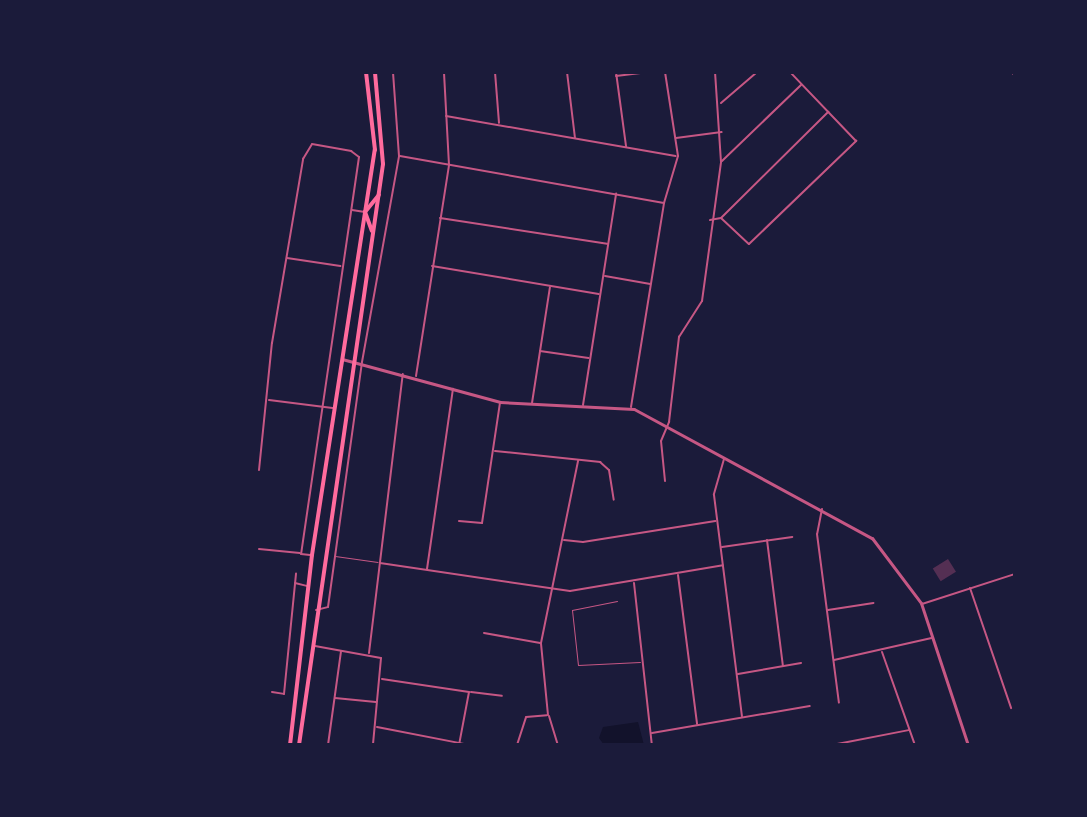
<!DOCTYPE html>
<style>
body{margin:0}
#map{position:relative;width:1087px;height:817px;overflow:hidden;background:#1b1b3a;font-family:"Roboto Condensed",sans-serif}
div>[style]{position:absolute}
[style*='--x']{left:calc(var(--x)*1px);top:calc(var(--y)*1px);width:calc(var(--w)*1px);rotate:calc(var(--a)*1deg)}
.water>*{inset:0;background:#12122b}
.building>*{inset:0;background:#542f53;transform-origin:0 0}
.service>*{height:1px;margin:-0.5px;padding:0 0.5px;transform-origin:0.5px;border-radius:0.5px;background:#c65784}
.minor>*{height:2px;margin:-1px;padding:0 1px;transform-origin:1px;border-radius:1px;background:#c65784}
.tertiary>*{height:3px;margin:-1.5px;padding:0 1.5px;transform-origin:1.5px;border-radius:1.5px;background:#c65784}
.primary>*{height:4px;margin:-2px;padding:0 2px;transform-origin:2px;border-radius:2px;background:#ff6b9d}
.trunk>*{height:4px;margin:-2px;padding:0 2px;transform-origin:2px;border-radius:2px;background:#ff6b9d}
span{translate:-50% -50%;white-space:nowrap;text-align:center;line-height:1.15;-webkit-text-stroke:6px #1b1b3a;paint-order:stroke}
.frame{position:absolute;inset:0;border:74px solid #1b1b3a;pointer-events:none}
</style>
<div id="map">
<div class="water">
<i style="clip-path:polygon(638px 722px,644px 745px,604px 745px,599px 738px,603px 727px)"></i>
</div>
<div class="building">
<i style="left:948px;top:559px;width:15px;height:18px;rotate:58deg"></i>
</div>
<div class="service">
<i style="--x:335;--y:556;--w:43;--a:7.9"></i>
<i style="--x:617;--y:601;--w:46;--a:168.7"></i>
<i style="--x:572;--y:610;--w:55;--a:83.8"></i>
<i style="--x:578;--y:665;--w:62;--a:-2.8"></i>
</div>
<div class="minor">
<i style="--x:495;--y:72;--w:51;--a:85.5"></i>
<i style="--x:567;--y:72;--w:66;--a:83.1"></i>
<i style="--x:616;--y:72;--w:75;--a:82.3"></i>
<i style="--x:862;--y:72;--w:11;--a:0"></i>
<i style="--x:616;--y:76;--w:35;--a:-7"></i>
<i style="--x:721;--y:103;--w:48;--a:-40.7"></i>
<i style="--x:446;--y:116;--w:233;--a:9.9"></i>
<i style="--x:676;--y:138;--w:46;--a:-7.4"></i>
<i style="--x:400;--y:156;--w:268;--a:10.1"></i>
<i style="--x:722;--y:161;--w:110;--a:-43.9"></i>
<i style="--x:352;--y:210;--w:13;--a:9"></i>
<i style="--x:440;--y:218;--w:169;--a:8.8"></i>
<i style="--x:721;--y:218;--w:38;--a:43"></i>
<i style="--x:749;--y:244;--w:149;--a:-43.9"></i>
<i style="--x:856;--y:141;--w:95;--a:-133.7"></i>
<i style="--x:710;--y:220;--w:11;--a:-10"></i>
<i style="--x:721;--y:218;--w:151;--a:-44.7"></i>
<i style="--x:287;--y:258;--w:54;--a:8.6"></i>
<i style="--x:432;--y:266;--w:169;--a:9.5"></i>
<i style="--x:605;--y:276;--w:46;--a:10.1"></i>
<i style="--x:540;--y:351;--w:49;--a:8.1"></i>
<i style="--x:416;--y:376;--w:214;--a:-81.1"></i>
<i style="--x:449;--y:165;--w:93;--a:-93.1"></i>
<i style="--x:269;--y:400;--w:64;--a:7.1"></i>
<i style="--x:532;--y:403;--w:117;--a:-81.2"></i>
<i style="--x:583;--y:405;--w:214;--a:-81.1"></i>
<i style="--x:631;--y:407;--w:207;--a:-80.8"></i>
<i style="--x:664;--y:203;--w:49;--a:-73.4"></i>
<i style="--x:678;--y:156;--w:85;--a:-98.8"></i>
<i style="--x:495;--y:451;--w:106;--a:6"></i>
<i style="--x:600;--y:462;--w:12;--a:42"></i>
<i style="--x:609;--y:470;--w:30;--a:81"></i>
<i style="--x:724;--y:459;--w:37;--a:106"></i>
<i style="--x:714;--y:495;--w:223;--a:82.8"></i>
<i style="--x:259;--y:470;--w:128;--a:-84.2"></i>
<i style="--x:272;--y:343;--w:187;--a:-80.4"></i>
<i style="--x:303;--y:159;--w:17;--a:-59"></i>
<i style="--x:312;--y:144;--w:40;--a:10"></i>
<i style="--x:351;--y:151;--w:10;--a:37"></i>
<i style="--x:359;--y:157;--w:401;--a:98.3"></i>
<i style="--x:301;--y:554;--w:9;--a:6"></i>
<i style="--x:665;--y:481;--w:40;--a:-95.7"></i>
<i style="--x:661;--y:441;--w:21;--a:-67"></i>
<i style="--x:669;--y:422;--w:86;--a:-83.3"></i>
<i style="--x:679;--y:337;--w:43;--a:-57.4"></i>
<i style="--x:702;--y:301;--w:140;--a:-82.2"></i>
<i style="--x:721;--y:162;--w:90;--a:-93.8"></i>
<i style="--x:822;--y:509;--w:25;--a:101"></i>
<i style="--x:817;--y:534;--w:170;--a:82.6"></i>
<i style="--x:459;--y:521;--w:23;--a:5"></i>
<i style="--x:482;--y:523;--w:121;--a:-81.5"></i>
<i style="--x:564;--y:540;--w:19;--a:6"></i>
<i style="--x:583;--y:542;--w:134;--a:-9"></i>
<i style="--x:767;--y:540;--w:127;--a:82.8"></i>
<i style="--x:722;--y:547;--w:71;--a:-8.1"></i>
<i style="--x:259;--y:549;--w:41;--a:5.6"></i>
<i style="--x:380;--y:563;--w:192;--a:8.4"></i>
<i style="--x:570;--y:591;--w:155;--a:-9.6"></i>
<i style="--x:427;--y:569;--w:182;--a:-81.8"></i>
<i style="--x:678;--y:575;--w:150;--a:82.7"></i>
<i style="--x:295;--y:583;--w:12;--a:14"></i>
<i style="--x:634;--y:583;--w:163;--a:83.7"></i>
<i style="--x:970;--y:588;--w:127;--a:71.1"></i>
<i style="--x:922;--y:604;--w:98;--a:-17.9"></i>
<i style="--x:316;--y:610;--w:12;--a:-14"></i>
<i style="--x:328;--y:607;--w:247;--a:-82.1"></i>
<i style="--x:362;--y:362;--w:209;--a:-79.8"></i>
<i style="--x:399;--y:156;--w:84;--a:-94.1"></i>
<i style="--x:828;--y:610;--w:46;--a:-8.8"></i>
<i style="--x:484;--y:633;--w:57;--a:10.1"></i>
<i style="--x:315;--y:646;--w:67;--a:10.3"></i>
<i style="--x:381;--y:658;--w:87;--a:95.3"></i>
<i style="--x:882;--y:652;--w:99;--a:70.5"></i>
<i style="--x:369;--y:653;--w:281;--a:-83.1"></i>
<i style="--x:834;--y:660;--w:100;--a:-12.7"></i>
<i style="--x:738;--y:674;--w:64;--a:-9.9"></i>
<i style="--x:382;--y:679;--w:88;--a:8.5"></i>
<i style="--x:469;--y:692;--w:54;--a:100.7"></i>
<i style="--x:272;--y:692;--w:12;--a:9"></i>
<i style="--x:284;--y:694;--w:121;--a:-84.3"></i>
<i style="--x:471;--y:692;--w:31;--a:7"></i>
<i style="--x:335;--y:698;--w:41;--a:5.6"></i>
<i style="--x:548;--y:715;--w:72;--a:-95.6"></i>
<i style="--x:541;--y:643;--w:186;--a:-78.5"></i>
<i style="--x:549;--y:716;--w:30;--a:73"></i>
<i style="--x:377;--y:727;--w:95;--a:11"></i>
<i style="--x:652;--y:733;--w:160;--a:-9.7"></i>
<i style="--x:328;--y:744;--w:10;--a:6"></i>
<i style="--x:328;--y:745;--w:95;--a:-82.1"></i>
<i style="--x:517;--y:745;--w:29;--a:-72"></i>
<i style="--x:526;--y:717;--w:21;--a:-5"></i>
<i style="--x:832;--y:745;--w:78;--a:-11"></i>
</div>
<div class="tertiary">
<i style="--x:342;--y:359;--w:164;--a:15.2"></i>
<i style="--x:500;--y:402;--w:134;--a:3"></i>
<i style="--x:634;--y:409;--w:271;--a:28.5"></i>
<i style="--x:872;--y:538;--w:81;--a:53"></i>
<i style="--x:921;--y:603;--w:150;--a:71.7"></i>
</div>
<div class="primary">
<i style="--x:1013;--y:72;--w:3;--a:45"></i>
</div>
<div class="trunk">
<i style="--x:365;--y:212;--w:22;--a:-51"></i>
<i style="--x:365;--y:212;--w:20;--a:70"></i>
<i style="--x:290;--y:745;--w:191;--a:-83.4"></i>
<i style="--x:312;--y:555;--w:410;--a:-81.2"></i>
<i style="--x:375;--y:150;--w:79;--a:-96.6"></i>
<i style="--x:299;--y:745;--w:587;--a:-81.77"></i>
<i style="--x:383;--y:164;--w:92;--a:-95"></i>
</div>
<div class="frame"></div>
</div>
